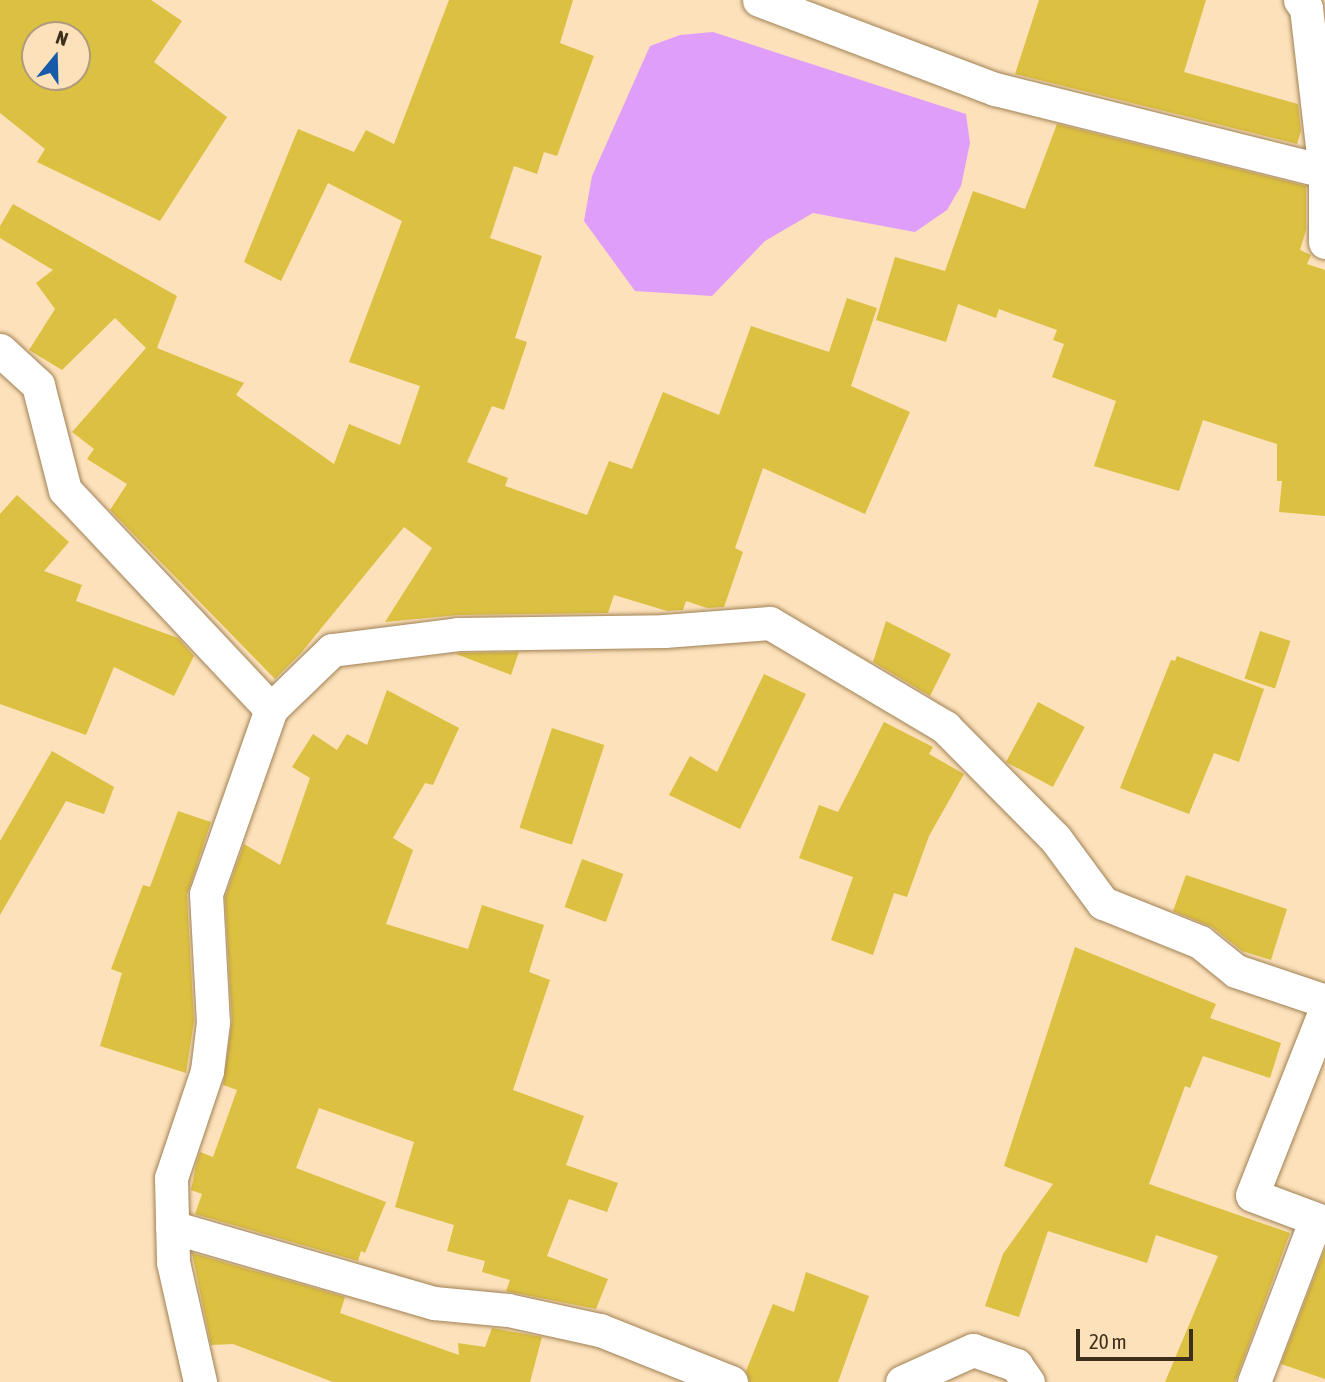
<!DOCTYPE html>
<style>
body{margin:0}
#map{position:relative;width:1325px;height:1382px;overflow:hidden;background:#fce1bb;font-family:"Asap Condensed",sans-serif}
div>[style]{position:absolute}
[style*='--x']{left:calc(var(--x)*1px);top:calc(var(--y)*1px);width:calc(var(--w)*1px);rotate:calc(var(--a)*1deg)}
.water>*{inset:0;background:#e09efb}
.building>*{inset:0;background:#dcc041;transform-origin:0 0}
.roads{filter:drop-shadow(0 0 2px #a08154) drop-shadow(0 0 2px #a08154)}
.street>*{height:33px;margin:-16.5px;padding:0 16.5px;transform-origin:16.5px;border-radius:16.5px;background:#fff}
span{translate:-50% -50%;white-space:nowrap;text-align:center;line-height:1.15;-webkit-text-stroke:5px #fce1bb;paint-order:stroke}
.north{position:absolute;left:21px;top:21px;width:70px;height:70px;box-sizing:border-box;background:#fce1bb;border:2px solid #af9a7b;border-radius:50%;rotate:19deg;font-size:19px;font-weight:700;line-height:28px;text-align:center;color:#3c2f1c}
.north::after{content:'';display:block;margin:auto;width:24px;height:32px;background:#175aaa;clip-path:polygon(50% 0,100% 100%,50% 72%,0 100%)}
.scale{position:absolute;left:1076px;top:1329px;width:117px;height:32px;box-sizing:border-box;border:4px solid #3c2f1c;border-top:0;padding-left:9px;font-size:21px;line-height:24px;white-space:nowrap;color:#3c2f1c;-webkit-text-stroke:5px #fce1bb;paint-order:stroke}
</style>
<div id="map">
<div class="water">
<i style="clip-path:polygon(713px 32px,966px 114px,970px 143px,961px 186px,947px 210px,915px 232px,813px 213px,765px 241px,712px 296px,635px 291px,584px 221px,592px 176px,650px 46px,680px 35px)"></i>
</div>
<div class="building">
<i style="clip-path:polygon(evenodd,0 0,151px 0,182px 21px,154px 62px,227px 117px,160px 221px,37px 162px,45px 149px,0 113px,0 0,35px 35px,77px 35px,77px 77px,35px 77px,35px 35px)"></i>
<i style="clip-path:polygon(449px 0,573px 0,560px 43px,594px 56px,557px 156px,544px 152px,537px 174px,514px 166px,490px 238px,542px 256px,515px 338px,527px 342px,504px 410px,492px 406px,467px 462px,508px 478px,505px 486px,587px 515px,609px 461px,632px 469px,663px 392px,719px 415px,751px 326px,829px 352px,847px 298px,877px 308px,851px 386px,910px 412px,865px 514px,763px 468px,735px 548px,743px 552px,724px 607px,707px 608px,686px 601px,683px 610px,667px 611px,614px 595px,608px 613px,458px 615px,385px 622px,432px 548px,404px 527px,301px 653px,275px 679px,110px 510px,127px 484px,87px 459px,94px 449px,72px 432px,146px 348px,115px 318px,62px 370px,29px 350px,55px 309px,36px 283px,53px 270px,0 238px,0 226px,13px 204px,177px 296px,157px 348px,244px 383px,236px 395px,334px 464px,349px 424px,400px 445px,420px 386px,349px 362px,402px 221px,328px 183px,281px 281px,244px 262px,298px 129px,354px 152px,366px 130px,394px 144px)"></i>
<i style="clip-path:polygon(1039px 0,1206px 0,1184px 72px,1298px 104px,1301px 131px,1297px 144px,1015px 74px)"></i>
<i style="clip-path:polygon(1057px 124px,1306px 186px,1306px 230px,1300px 250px,1311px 255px,1307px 264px,1325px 270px,1325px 516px,1279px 512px,1282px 481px,1277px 481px,1277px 444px,1203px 420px,1179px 491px,1094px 466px,1116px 401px,1052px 377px,1064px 344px,1053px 340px,1057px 330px,999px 309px,996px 318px,958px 304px,946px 342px,876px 320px,895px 257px,945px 271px,973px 191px,1025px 209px)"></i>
<i style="clip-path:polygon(17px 495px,69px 542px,44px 571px,82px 585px,76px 601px,178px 638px,194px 656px,174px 696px,114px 667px,86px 735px,0 704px,0 514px)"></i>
<i style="clip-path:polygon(886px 621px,951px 654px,930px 696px,873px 662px)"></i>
<i style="left:1260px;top:631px;width:32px;height:50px;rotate:18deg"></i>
<i style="clip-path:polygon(519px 652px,511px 675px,456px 654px,459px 653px)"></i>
<i style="clip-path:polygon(1177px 656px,1264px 689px,1239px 762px,1214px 753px,1189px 814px,1120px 788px,1171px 660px,1175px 661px)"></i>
<i style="clip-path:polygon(764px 674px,806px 694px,740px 829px,669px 795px,690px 756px,717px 772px)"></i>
<i style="clip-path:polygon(387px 690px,459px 728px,433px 785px,425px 783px,393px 838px,413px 850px,386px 924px,468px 949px,482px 905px,544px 925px,529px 972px,550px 980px,513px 1090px,584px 1116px,566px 1165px,618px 1183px,607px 1212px,569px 1199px,547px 1256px,608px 1279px,596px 1309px,506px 1291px,510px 1280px,482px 1272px,485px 1261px,447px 1251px,454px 1225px,395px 1207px,414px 1142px,319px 1108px,296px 1168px,386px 1202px,365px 1253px,361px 1251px,358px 1261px,195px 1214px,202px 1194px,191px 1190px,196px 1165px,200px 1152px,213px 1157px,237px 1090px,223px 1085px,232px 1021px,225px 897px,244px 844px,280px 865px,310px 778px,292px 767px,313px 734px,337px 750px,347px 734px,367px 745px)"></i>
<i style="left:1038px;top:702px;width:53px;height:68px;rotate:28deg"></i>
<i style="clip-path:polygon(884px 722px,933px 747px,929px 754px,964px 774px,929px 836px,907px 897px,894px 893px,873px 955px,831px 940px,853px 877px,799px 858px,819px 805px,838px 812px)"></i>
<i style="left:552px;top:728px;width:55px;height:105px;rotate:18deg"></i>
<i style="clip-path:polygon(52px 751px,114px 787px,104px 814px,66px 801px,0 915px,0 841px)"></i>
<i style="clip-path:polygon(178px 811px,211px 822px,187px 895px,194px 1021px,186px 1073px,100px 1046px,122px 973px,111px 969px,143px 885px,150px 887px)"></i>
<i style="left:582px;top:859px;width:44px;height:51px;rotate:20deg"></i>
<i style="clip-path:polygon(1186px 875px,1287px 909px,1271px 960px,1242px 951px,1212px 927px,1173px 911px)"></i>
<i style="clip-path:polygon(1075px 947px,1216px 1004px,1210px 1018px,1281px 1043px,1270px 1078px,1203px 1056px,1190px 1088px,1185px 1086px,1149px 1184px,1290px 1233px,1235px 1382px,1165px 1382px,1218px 1256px,1156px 1235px,1147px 1263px,1048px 1231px,1019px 1317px,985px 1306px,1003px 1254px,1053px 1184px,1004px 1166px)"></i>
<i style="clip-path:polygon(1325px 1249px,1325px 1379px,1281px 1364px)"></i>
<i style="clip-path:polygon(192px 1253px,345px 1297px,340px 1313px,459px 1355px,458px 1343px,485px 1347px,492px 1328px,542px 1337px,530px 1382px,333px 1382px,233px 1344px,211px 1345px)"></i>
<i style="clip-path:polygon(806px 1272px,869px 1296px,838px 1382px,750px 1382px,746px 1371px,773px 1304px,794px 1312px)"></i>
</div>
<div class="roads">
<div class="street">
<i style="--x:759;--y:0;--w:252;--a:20.7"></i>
<i style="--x:995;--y:89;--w:340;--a:14"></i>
<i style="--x:1300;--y:0;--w:10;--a:53"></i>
<i style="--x:1306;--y:8;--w:164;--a:83.4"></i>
<i style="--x:1325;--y:171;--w:71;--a:90"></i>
<i style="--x:0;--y:350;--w:52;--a:42.6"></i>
<i style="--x:38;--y:385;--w:108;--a:75.6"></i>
<i style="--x:65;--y:490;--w:301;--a:46.8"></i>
<i style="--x:271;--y:709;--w:196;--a:109.4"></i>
<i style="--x:206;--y:894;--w:128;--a:86.9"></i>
<i style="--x:213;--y:1022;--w:49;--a:97"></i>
<i style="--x:207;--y:1071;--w:113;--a:108.6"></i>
<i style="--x:171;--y:1178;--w:84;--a:88.6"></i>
<i style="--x:173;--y:1262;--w:123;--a:77.3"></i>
<i style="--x:271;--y:709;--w:85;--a:-44"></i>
<i style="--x:332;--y:650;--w:127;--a:-7.2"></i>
<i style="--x:458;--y:634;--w:206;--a:-0.8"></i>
<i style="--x:664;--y:631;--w:106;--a:-4.3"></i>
<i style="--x:770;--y:623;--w:204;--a:30.7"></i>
<i style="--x:945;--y:727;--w:156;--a:45.3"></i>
<i style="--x:1055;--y:838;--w:81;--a:53.6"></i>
<i style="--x:1103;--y:903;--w:105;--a:21.9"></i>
<i style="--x:1200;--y:942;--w:46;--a:38.9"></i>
<i style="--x:1236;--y:971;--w:94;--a:18.6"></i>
<i style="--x:172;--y:1227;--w:273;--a:16.2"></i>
<i style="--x:434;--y:1303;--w:74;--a:5.4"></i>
<i style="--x:508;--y:1310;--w:94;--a:12.3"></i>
<i style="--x:600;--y:1330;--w:141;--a:21.7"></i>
<i style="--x:902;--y:1382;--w:78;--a:-24.3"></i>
<i style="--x:973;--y:1350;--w:46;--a:19.2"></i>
<i style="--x:1016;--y:1365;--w:21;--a:55"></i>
<i style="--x:1254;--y:1382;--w:174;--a:-69.2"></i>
<i style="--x:1316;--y:1219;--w:68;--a:-159.4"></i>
<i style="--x:1252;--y:1195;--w:198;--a:-68.4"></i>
</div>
</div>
<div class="north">N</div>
<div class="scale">20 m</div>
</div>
